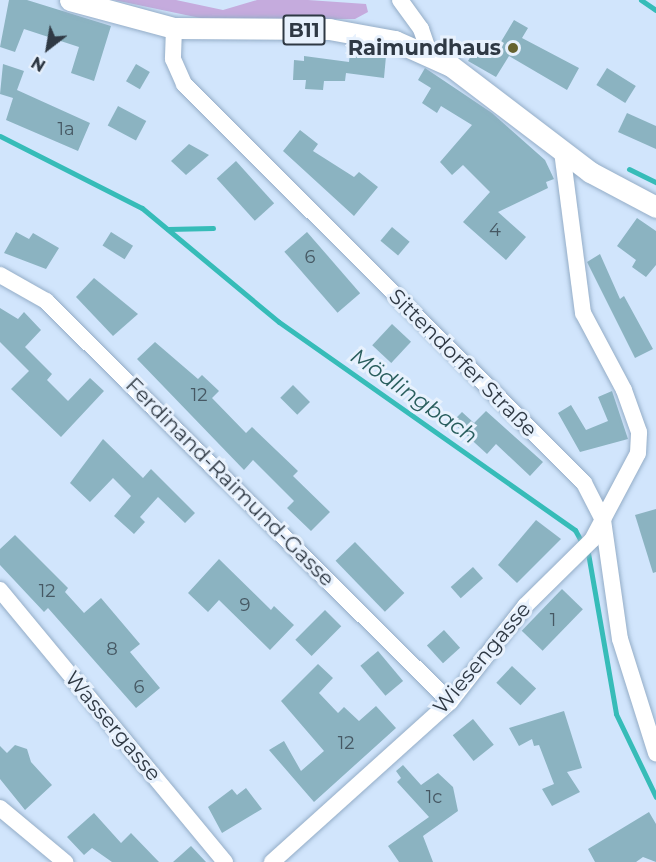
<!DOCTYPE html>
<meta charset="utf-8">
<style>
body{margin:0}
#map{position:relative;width:656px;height:862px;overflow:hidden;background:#d1e5fc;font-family:Montserrat,sans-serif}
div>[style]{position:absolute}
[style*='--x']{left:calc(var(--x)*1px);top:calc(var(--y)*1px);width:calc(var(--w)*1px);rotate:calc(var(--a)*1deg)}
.green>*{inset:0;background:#c5abdd}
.stream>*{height:5px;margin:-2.5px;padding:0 2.5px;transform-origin:2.5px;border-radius:2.5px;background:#36bcb8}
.building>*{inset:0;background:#8bb3c1;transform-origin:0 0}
.roads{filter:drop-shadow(0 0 2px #94adc7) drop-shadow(0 0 2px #94adc7)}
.minor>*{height:16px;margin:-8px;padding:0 8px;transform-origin:8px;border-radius:8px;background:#fff}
.major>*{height:21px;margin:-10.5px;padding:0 10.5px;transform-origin:10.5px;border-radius:10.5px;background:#fff}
.dots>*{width:16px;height:16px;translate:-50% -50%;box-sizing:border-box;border:3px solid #e7f1fd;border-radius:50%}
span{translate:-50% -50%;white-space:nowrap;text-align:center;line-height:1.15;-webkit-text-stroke:6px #e7f1fd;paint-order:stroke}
.number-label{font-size:18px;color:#465863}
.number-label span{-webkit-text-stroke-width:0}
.shield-label span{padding:2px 4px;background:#e7f1fd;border:2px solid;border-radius:4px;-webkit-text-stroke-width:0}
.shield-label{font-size:20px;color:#2f3944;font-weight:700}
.poi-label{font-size:21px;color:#2f3944;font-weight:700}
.right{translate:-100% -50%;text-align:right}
.street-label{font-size:21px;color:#2f3944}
.water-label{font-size:22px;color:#295e5d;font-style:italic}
.north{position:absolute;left:18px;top:18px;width:60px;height:60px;-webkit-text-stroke:4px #e7f1fd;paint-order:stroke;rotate:211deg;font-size:16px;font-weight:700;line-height:24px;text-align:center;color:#2f3944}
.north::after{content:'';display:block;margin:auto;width:21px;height:27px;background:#2f3944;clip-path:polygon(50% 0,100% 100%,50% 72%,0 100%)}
</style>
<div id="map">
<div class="green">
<i style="clip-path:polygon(114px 0,176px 0,223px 10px,257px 0,308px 0,366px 4px,368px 12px,355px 19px,205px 19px)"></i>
</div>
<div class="stream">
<i style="--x:641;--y:0;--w:18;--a:34"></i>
<i style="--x:0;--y:136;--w:159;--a:26.9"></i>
<i style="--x:142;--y:208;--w:178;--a:39.8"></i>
<i style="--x:279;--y:322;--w:362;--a:35.1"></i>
<i style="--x:575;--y:530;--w:26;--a:61"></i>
<i style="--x:588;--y:553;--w:163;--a:80.1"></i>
<i style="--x:616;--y:714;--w:92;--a:64.3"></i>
<i style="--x:629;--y:169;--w:30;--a:26"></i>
<i style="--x:168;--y:229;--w:45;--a:-1.3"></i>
</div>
<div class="building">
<i style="clip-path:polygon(9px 0,27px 0,111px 26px,94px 81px,71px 73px,79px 47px,24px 29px,15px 52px,0 47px)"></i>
<i style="clip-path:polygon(514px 20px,528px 28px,522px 38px,579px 68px,567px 90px,509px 56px,496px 77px,468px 61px,477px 45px,486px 51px,492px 41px,499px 45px)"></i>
<i style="clip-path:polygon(350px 51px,386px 56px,384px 78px,346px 73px,345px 81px,324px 81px,323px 90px,305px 89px,306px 80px,293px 80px,294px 60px,304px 61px,304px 56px,349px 62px)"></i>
<i style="clip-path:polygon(3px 64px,24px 71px,17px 90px,90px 123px,78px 151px,6px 120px,13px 98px,0 94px)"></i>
<i style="left:136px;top:64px;width:16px;height:20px;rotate:30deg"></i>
<i style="clip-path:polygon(425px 68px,492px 113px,545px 160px,554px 179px,546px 182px,548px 188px,498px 212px,526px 237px,506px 260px,463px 222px,490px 192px,463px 165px,452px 175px,440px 162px,472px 125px,441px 106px,437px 113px,422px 103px,431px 88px,418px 80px)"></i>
<i style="left:607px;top:68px;width:34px;height:20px;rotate:32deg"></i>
<i style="left:118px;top:106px;width:32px;height:22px;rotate:28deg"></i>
<i style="clip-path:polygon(627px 113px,656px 126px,656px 149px,618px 132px)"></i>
<i style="clip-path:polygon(300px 130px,318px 144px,313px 151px,354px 177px,359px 172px,378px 187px,354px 216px,283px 151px)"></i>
<i style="clip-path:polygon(189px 144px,209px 155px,186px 175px,171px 161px)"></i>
<i style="left:236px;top:161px;width:57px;height:26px;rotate:48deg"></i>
<i style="clip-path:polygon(637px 218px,656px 231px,656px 265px,646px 277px,632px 267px,636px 260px,617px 246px)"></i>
<i style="left:392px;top:227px;width:23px;height:18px;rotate:40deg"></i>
<i style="clip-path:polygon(16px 232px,29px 239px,33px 233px,59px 248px,46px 269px,4px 253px)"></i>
<i style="left:111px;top:232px;width:26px;height:16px;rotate:32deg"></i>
<i style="left:307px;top:232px;width:81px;height:30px;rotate:49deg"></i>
<i style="clip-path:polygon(600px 254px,620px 299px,624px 296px,653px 349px,635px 358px,587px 262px)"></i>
<i style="clip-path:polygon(94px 278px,138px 314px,113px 336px,76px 297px)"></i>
<i style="clip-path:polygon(0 308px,18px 319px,24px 312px,41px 330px,25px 347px,52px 374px,47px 380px,68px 401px,90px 378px,104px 391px,61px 437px,11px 389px,29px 371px,0 342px)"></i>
<i style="left:392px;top:324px;width:26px;height:29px;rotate:43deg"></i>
<i style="clip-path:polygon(155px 342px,198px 379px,202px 375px,219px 391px,212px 398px,246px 433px,252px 427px,298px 471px,293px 476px,330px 512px,311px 531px,287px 508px,294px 501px,253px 460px,244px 470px,137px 359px)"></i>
<i style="left:293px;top:385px;width:24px;height:18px;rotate:45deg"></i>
<i style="clip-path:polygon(612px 391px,628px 439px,580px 452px,558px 413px,571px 405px,586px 430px,608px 421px,598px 397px)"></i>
<i style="clip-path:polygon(486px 411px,543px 462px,530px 476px,496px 444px,487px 454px,452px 422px,462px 412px,474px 423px)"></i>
<i style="clip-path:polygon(103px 439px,143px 478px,151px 469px,195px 513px,185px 523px,158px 497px,140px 517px,145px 522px,134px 534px,114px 516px,131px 496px,113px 478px,90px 502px,70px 483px)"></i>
<i style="clip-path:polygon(656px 509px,656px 572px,653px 573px,635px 515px)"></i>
<i style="clip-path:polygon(536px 520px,561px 539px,517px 583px,498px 565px)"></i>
<i style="clip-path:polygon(15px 535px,68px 588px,65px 592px,84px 613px,101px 598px,140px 644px,130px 652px,160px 688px,136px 708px,48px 608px,44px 612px,0 565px,0 549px)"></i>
<i style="left:355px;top:542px;width:71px;height:27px;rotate:46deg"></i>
<i style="clip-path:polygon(219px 559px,271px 610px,274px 606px,294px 625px,270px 650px,219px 600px,208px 612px,188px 593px)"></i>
<i style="left:473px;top:567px;width:15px;height:30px;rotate:48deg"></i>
<i style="left:562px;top:589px;width:29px;height:58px;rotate:44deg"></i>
<i style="left:325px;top:610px;width:23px;height:42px;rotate:45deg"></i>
<i style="left:444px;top:630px;width:24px;height:23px;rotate:48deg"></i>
<i style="left:378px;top:651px;width:39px;height:23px;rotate:50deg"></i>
<i style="clip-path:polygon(318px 664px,333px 678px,319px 693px,338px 713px,344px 707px,359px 721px,376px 706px,396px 728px,314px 802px,269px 750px,284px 741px,301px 771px,324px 751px,281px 701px)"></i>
<i style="left:512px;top:666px;width:33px;height:23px;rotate:43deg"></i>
<i style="clip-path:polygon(564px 711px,582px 768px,567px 772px,580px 792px,552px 806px,542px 789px,554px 784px,539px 745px,534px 746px,532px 739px,519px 746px,509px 728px)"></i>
<i style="left:473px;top:719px;width:33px;height:26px;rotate:51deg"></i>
<i style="clip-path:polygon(15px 745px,27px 749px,31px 762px,52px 785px,25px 810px,0 779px,0 746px,7px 753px)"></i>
<i style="clip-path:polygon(403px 765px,421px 785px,438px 773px,453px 787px,458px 811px,423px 836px,433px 862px,399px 862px,388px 846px,429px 817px,397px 782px,401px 778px,396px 771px)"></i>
<i style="clip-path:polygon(246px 788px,262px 809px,222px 833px,208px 807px,232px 789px,237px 795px)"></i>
<i style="clip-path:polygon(649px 812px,656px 824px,656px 862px,643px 857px,636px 862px,595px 862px,588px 849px)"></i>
<i style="clip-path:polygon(94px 813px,121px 843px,131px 833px,159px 862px,112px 862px,92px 848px,84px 855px,67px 837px)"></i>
<i style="clip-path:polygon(191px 846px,206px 862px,173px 862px)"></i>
</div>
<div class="roads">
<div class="minor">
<i style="--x:400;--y:0;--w:36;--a:54"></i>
<i style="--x:421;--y:29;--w:28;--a:71"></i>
<i style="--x:174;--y:28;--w:31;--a:92"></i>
<i style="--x:173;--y:59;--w:27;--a:66"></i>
<i style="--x:184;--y:84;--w:565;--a:44.93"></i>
<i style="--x:584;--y:483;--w:42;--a:62.8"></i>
<i style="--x:603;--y:520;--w:120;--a:81.9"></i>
<i style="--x:620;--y:639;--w:120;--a:72.5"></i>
<i style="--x:0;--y:275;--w:53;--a:29.5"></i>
<i style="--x:46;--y:301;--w:569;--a:44.79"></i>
<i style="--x:0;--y:590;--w:353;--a:50.4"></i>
<i style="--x:0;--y:808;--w:85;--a:39.7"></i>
<i style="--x:272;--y:862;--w:239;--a:-42"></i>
<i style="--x:450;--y:702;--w:122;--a:-52"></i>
<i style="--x:525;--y:606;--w:94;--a:-44.6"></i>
<i style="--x:592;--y:540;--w:98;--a:-62.1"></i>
<i style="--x:638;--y:453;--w:21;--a:-87"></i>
<i style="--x:639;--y:432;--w:45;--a:-109.7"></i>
<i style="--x:624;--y:390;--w:87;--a:-118"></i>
<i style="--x:583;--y:313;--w:163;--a:-97.4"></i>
</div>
<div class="major">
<i style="--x:70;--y:0;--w:108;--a:15.1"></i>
<i style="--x:174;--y:28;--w:155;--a:0.4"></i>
<i style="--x:329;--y:29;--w:67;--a:10.3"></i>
<i style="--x:395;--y:41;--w:61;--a:24.1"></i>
<i style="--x:451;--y:66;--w:175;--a:37.3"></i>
<i style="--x:590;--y:172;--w:75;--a:27.9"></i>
</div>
</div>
<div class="dots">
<i style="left:513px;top:48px;background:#65622f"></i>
</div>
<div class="number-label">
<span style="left:66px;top:129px">1a</span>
<span style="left:495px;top:230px">4</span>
<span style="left:310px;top:257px">6</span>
<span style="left:199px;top:395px">12</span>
<span style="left:47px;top:591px">12</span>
<span style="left:245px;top:605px">9</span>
<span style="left:553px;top:620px">1</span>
<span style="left:112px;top:649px">8</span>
<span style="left:139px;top:687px">6</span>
<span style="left:346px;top:743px">12</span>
<span style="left:434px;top:797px">1c</span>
</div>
<div class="shield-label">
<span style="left:304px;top:30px">B11</span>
</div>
<div class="poi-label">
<span class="right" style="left:501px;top:48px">Raimundhaus</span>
</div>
<div class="street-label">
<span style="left:463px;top:363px;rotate:45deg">Sittendorfer Straße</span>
<span style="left:230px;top:482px;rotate:45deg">Ferdinand-Raimund-Gasse</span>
<span style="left:482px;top:658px;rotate:-50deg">Wiesengasse</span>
<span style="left:113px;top:726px;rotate:50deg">Wassergasse</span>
</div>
<div class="water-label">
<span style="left:414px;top:396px;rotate:35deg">Mödlingbach</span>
</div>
<div class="north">N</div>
</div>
